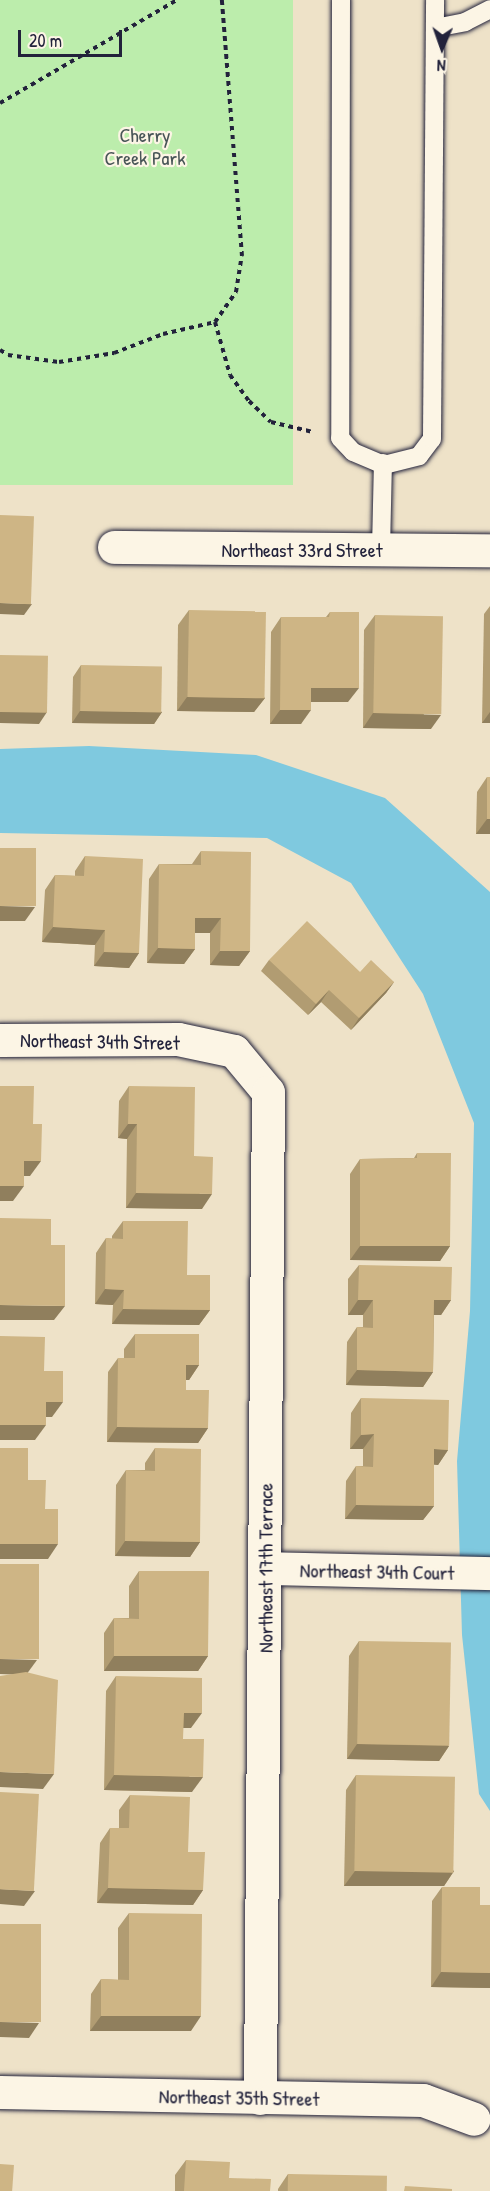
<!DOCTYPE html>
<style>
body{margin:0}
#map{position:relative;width:490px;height:2191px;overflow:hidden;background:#eee2c8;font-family:"Patrick Hand",sans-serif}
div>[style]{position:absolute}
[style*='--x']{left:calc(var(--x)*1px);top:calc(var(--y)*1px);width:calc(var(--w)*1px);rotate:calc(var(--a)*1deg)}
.green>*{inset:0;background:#bcedac;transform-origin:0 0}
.water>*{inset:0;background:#7fc9df}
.path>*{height:4px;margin-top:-2px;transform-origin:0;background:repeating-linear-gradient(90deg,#22223b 0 4.5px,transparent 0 9px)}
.roads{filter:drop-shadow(0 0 2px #22223b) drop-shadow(0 0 2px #22223b)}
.service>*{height:18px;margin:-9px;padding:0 9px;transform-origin:9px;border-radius:9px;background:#fcf5e5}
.minor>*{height:33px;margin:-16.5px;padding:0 16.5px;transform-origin:16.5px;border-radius:16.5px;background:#fcf5e5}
.wall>*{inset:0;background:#b19c72}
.shaded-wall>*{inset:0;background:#907f5d}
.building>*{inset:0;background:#ceb585;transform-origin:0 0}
span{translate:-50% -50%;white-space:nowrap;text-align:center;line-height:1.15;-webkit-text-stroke:4.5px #fcf5e5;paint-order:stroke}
.park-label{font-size:20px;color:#485557}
.street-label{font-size:20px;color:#22223b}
.north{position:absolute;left:412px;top:18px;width:60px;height:60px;-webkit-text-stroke:4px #fcf5e5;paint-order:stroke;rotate:182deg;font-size:16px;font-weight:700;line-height:24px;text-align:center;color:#22223b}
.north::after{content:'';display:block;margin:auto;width:21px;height:27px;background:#22223b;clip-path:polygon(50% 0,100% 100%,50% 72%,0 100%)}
.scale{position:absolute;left:18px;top:30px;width:104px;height:27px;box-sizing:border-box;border:3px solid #22223b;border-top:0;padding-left:8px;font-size:18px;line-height:21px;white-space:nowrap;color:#22223b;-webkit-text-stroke:4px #fcf5e5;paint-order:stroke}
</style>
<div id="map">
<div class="green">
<i style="left:0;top:0;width:293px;height:485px"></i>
</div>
<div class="water">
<i style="clip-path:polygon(89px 746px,256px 755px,385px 798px,490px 892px,490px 1811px,479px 1794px,462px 1635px,457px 1461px,470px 1311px,474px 1123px,423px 994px,351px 883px,267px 838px,0 833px,0 749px)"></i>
</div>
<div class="path">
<i style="--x:0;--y:103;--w:205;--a:-30.2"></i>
<i style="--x:215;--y:322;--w:55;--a:74.2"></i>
<i style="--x:230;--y:375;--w:32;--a:54"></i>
<i style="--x:249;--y:401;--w:30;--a:44"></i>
<i style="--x:271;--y:422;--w:43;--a:13.4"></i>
<i style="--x:0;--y:350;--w:9;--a:32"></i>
<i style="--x:8;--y:355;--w:51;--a:7.8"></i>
<i style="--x:59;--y:362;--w:56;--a:-9.3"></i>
<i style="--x:114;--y:353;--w:53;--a:-21.2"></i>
<i style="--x:163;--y:334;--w:53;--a:-13"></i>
<i style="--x:215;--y:322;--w:37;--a:-55"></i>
<i style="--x:236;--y:292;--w:36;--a:-81"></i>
<i style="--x:242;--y:256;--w:257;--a:-94.5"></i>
</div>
<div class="roads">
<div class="service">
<i style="--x:341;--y:0;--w:438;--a:90.1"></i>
<i style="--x:340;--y:438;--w:19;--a:47"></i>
<i style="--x:353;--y:452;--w:34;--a:23"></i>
<i style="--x:384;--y:465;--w:36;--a:-14"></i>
<i style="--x:419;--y:456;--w:21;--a:-53"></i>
<i style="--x:432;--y:439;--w:439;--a:-89.6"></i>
<i style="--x:435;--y:28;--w:31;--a:-11"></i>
<i style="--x:465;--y:22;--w:28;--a:-27"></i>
<i style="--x:381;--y:549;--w:86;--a:-88.7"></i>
</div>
<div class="minor">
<i style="--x:114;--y:547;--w:376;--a:0.5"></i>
<i style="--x:0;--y:1040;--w:178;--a:-0.3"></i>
<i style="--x:178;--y:1039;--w:57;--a:12.1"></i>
<i style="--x:234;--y:1051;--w:53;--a:50.3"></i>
<i style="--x:268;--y:1092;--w:1006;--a:90.46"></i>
<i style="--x:265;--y:1568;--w:225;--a:1.3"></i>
<i style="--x:0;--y:2092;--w:423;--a:1.1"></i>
<i style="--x:423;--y:2100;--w:54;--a:20.4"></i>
</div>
</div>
<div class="wall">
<i style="clip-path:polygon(490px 606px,490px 723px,482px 723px,484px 614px)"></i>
<i style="clip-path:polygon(189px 610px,265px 698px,254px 712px,177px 711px,178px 625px)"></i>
<i style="clip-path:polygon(330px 612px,348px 702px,311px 702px,301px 724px,270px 724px,271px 632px,281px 617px,326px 617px)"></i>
<i style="clip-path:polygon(375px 615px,431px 729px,363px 728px,364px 630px)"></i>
<i style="clip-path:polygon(81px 665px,162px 712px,154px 724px,72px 723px,73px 677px)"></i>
<i style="clip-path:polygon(487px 777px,490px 777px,490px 834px,476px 834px,477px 792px)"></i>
<i style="clip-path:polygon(201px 851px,250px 951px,239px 966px,210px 965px,210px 933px,195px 933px,195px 949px,184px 964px,147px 963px,149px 879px,159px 864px,192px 864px)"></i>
<i style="clip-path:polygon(85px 856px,139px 953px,129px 968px,94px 966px,95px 945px,42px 942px,45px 890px,55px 875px,75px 876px,75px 871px)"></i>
<i style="clip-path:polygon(269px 960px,360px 972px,394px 982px,386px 993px,351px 1030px,321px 1002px,308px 1015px,261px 971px)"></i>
<i style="clip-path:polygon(129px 1086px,194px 1156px,202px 1209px,126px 1208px,127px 1139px,118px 1138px,119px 1101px)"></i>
<i style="clip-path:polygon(417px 1153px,450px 1246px,440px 1261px,350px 1260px,350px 1174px,360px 1159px,414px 1158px)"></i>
<i style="clip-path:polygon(123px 1221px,187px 1275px,210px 1310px,199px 1325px,112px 1324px,113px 1305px,95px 1304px,96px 1253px,106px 1238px,112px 1239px,112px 1236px)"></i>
<i style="clip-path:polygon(359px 1265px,451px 1300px,441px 1315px,434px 1315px,433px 1372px,423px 1387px,346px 1385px,347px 1342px,357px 1327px,363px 1327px,363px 1315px,348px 1315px,348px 1279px)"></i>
<i style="clip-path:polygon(135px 1334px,199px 1365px,189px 1380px,186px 1380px,186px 1390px,208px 1428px,198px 1443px,107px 1442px,108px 1372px,118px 1358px,124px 1358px,124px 1349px)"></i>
<i style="clip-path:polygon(361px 1398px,448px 1450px,438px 1465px,434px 1464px,434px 1506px,423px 1520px,345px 1519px,346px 1481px,356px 1466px,363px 1466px,363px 1449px,350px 1449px,351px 1413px)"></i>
<i style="clip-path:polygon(155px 1448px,200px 1542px,190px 1557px,115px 1556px,116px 1485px,126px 1470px,145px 1470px,145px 1463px)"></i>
<i style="clip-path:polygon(139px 1571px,208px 1656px,198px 1671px,104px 1671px,104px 1633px,114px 1618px,129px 1618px,129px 1586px)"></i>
<i style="clip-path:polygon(359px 1641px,449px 1746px,439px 1761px,347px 1759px,349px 1656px)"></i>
<i style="clip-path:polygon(116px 1676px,191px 1728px,183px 1728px,183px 1739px,192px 1792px,104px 1790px,106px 1691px)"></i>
<i style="clip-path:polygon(356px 1775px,454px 1871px,444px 1886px,344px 1886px,346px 1790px)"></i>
<i style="clip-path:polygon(130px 1795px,188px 1852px,203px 1890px,193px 1905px,97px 1903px,100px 1843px,110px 1828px,119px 1828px,119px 1810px)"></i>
<i style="clip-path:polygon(442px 1887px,480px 1905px,490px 1905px,490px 1988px,431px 1987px,432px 1901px)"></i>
<i style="clip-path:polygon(129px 1913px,191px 2031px,90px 2031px,91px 1994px,101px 1979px,118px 1980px,118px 1928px)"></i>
<i style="clip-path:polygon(186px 2160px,229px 2178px,270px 2191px,175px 2191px,175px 2175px)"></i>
<i style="clip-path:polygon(288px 2174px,387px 2191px,278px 2191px,278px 2189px)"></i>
</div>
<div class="shaded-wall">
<i style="clip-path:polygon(0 603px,32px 604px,24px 615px,0 614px)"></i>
<i style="clip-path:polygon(311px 688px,359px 688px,348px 702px,301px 702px)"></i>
<i style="clip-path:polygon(187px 697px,265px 698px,254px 712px,177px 711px)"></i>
<i style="clip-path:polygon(280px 710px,311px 710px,301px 724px,270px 724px)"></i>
<i style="clip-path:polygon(80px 711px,162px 712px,154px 724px,72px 723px)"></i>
<i style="clip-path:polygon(0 712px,47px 712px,39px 724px,0 723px)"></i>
<i style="clip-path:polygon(490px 712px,490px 723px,482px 723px)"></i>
<i style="clip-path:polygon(373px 713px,441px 715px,431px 729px,363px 728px)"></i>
<i style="clip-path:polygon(487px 819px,490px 819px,490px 834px,476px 834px)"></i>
<i style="clip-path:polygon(0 906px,35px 907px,25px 921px,0 921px)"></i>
<i style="clip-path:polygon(195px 918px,221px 918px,210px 933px,185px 933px)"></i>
<i style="clip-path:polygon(53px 927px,105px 930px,95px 945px,42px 942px)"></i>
<i style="clip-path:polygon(158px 948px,195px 949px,184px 964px,147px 963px)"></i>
<i style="clip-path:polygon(220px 951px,250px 951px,239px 966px,210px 965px)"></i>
<i style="clip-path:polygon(104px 952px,139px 953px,129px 968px,94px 966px)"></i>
<i style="clip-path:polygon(394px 982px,386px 993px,351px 1030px,359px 1018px)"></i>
<i style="clip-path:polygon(329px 990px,321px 1002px,308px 1015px,316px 1004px)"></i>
<i style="clip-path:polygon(128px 1124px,137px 1124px,127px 1139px,118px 1138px)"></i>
<i style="clip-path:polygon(24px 1161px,41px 1161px,30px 1176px,14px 1176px)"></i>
<i style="clip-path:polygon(0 1186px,24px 1186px,13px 1201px,0 1201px)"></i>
<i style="clip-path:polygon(136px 1193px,212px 1194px,202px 1209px,126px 1208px)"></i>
<i style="clip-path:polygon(360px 1246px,450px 1246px,440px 1261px,350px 1260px)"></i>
<i style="clip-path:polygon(105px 1289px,124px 1290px,113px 1305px,95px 1304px)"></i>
<i style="clip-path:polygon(358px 1300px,373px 1300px,363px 1315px,348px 1315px)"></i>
<i style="clip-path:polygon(434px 1300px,451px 1300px,441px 1315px,424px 1315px)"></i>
<i style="clip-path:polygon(0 1305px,65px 1306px,54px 1320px,0 1320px)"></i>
<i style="clip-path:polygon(123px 1309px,210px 1310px,199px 1325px,112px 1324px)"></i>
<i style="clip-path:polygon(186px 1365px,199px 1365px,189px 1380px,176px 1380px)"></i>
<i style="clip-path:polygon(357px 1370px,433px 1372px,423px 1387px,346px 1385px)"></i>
<i style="clip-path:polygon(46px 1402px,63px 1402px,52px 1417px,35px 1417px)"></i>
<i style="clip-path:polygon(0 1425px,46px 1425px,35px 1440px,0 1440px)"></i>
<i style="clip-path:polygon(117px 1427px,208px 1428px,198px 1443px,107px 1442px)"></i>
<i style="clip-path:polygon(374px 1434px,363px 1449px,350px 1449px,361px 1435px)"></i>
<i style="clip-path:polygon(434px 1449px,448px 1450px,438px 1465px,424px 1464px)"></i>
<i style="clip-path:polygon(356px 1505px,434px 1506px,423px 1520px,345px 1519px)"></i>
<i style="clip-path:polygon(125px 1541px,200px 1542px,190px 1557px,115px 1556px)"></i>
<i style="clip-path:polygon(0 1544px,58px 1544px,48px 1559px,0 1559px)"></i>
<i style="clip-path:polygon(114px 1656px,208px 1656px,198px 1671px,104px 1671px)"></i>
<i style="clip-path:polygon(0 1659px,37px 1660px,26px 1675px,0 1674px)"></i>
<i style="clip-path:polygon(184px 1713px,202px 1713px,191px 1728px,173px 1728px)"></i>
<i style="clip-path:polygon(357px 1744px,449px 1746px,439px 1761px,347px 1759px)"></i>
<i style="clip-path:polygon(0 1772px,54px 1774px,43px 1789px,0 1787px)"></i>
<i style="clip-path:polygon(114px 1775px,203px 1777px,192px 1792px,104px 1790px)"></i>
<i style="clip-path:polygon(355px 1871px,454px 1871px,444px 1886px,344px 1886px)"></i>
<i style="clip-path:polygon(108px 1888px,203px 1890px,193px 1905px,97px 1903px)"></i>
<i style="clip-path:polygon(0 1889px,35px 1891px,24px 1906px,0 1904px)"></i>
<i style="clip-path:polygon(441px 1972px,490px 1973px,490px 1988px,431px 1987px)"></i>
<i style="clip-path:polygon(101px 2016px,201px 2016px,191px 2031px,90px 2031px)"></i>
<i style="clip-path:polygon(0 2022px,39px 2023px,29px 2038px,0 2037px)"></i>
</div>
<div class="building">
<i style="left:0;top:515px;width:34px;height:88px;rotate:2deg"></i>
<i style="left:189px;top:610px;width:77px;height:87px;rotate:1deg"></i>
<i style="clip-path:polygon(330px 612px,359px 612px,359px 688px,311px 688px,311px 710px,280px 710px,281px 617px,329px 617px)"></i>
<i style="left:375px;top:615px;width:68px;height:98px;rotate:1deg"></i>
<i style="left:0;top:655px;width:48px;height:57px;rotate:1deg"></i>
<i style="left:81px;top:665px;width:81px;height:46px;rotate:1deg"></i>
<i style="left:487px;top:777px;width:3px;height:42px"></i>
<i style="left:0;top:848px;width:36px;height:58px"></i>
<i style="clip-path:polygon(201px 851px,251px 852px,250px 951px,220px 951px,221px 918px,195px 918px,195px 949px,158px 948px,159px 864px,201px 865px)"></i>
<i style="clip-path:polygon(85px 856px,143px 859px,139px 953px,104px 952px,105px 930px,53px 927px,55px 875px,84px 876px)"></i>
<i style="clip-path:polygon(307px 921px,360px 972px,371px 960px,394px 982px,359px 1018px,329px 990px,316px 1004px,269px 960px)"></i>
<i style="clip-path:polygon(0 1086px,34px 1086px,33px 1124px,42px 1124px,41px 1161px,24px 1161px,24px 1186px,0 1186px)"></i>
<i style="clip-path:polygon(129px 1086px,195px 1087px,194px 1156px,213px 1157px,212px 1194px,136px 1193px,137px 1124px,128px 1124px)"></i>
<i style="clip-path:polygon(417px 1153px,451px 1153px,450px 1246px,360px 1246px,360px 1159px,417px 1158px)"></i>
<i style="clip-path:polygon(0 1218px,51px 1219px,51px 1245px,65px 1245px,65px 1306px,0 1305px)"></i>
<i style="clip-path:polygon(123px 1221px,188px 1221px,187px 1275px,210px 1275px,210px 1310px,123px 1309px,124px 1290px,105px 1289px,106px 1238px,123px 1239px)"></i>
<i style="clip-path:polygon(359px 1265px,452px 1267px,451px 1300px,434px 1300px,433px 1372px,357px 1370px,357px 1327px,373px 1328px,373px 1300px,358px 1300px)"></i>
<i style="clip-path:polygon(135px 1334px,199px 1334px,199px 1365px,186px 1365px,186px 1390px,209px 1390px,208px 1428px,117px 1427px,118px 1358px,135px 1358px)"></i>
<i style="clip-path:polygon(0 1336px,45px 1337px,44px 1371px,63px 1371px,63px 1402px,46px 1402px,46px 1425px,0 1425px)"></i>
<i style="clip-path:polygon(361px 1398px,449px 1400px,448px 1450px,434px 1449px,434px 1506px,356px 1505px,356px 1466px,373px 1467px,374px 1434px,361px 1435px)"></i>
<i style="clip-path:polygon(0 1448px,28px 1448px,28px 1480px,46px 1480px,45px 1509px,58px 1509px,58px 1544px,0 1544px)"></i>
<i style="clip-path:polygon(155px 1448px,201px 1449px,200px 1542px,125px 1541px,126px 1470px,155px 1471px)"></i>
<i style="left:0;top:1564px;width:39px;height:95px"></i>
<i style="clip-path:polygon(139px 1571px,209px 1571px,208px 1656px,114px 1656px,114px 1618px,139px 1619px)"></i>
<i style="left:359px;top:1641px;width:92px;height:103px;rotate:1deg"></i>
<i style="clip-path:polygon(26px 1672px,58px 1680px,54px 1774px,0 1772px,0 1676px)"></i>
<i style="clip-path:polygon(116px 1676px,202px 1678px,202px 1713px,184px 1713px,183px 1739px,204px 1739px,203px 1777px,114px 1775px)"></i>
<i style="left:356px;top:1775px;width:99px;height:96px;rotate:1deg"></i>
<i style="left:0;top:1792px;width:39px;height:97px;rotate:3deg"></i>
<i style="clip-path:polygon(130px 1795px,190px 1797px,188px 1852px,205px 1852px,203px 1890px,108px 1888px,110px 1828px,129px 1828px)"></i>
<i style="clip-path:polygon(442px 1887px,480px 1887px,480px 1905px,490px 1905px,490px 1973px,441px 1972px)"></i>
<i style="clip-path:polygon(129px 1913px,202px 1914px,201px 2016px,101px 2016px,101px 1979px,129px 1980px)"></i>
<i style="left:0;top:1924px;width:41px;height:98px"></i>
<i style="clip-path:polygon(186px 2160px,230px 2162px,229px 2178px,271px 2179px,270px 2191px,184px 2191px)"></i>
<i style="left:0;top:2164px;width:14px;height:27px;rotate:4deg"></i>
<i style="left:288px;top:2174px;width:99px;height:17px;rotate:1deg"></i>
<i style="clip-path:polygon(405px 2186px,452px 2189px,452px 2191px,404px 2191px)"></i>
</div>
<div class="park-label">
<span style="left:145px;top:146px">Cherry<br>Creek Park</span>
</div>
<div class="street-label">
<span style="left:302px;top:549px">Northeast 33rd Street</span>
<span style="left:100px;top:1041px;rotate:1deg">Northeast 34th Street</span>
<span style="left:265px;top:1568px;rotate:-90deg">Northeast 17th Terrace</span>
<span style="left:377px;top:1571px;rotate:1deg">Northeast 34th Court</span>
<span style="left:239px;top:2097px;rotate:1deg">Northeast 35th Street</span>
</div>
<div class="north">N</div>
<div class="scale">20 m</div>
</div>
